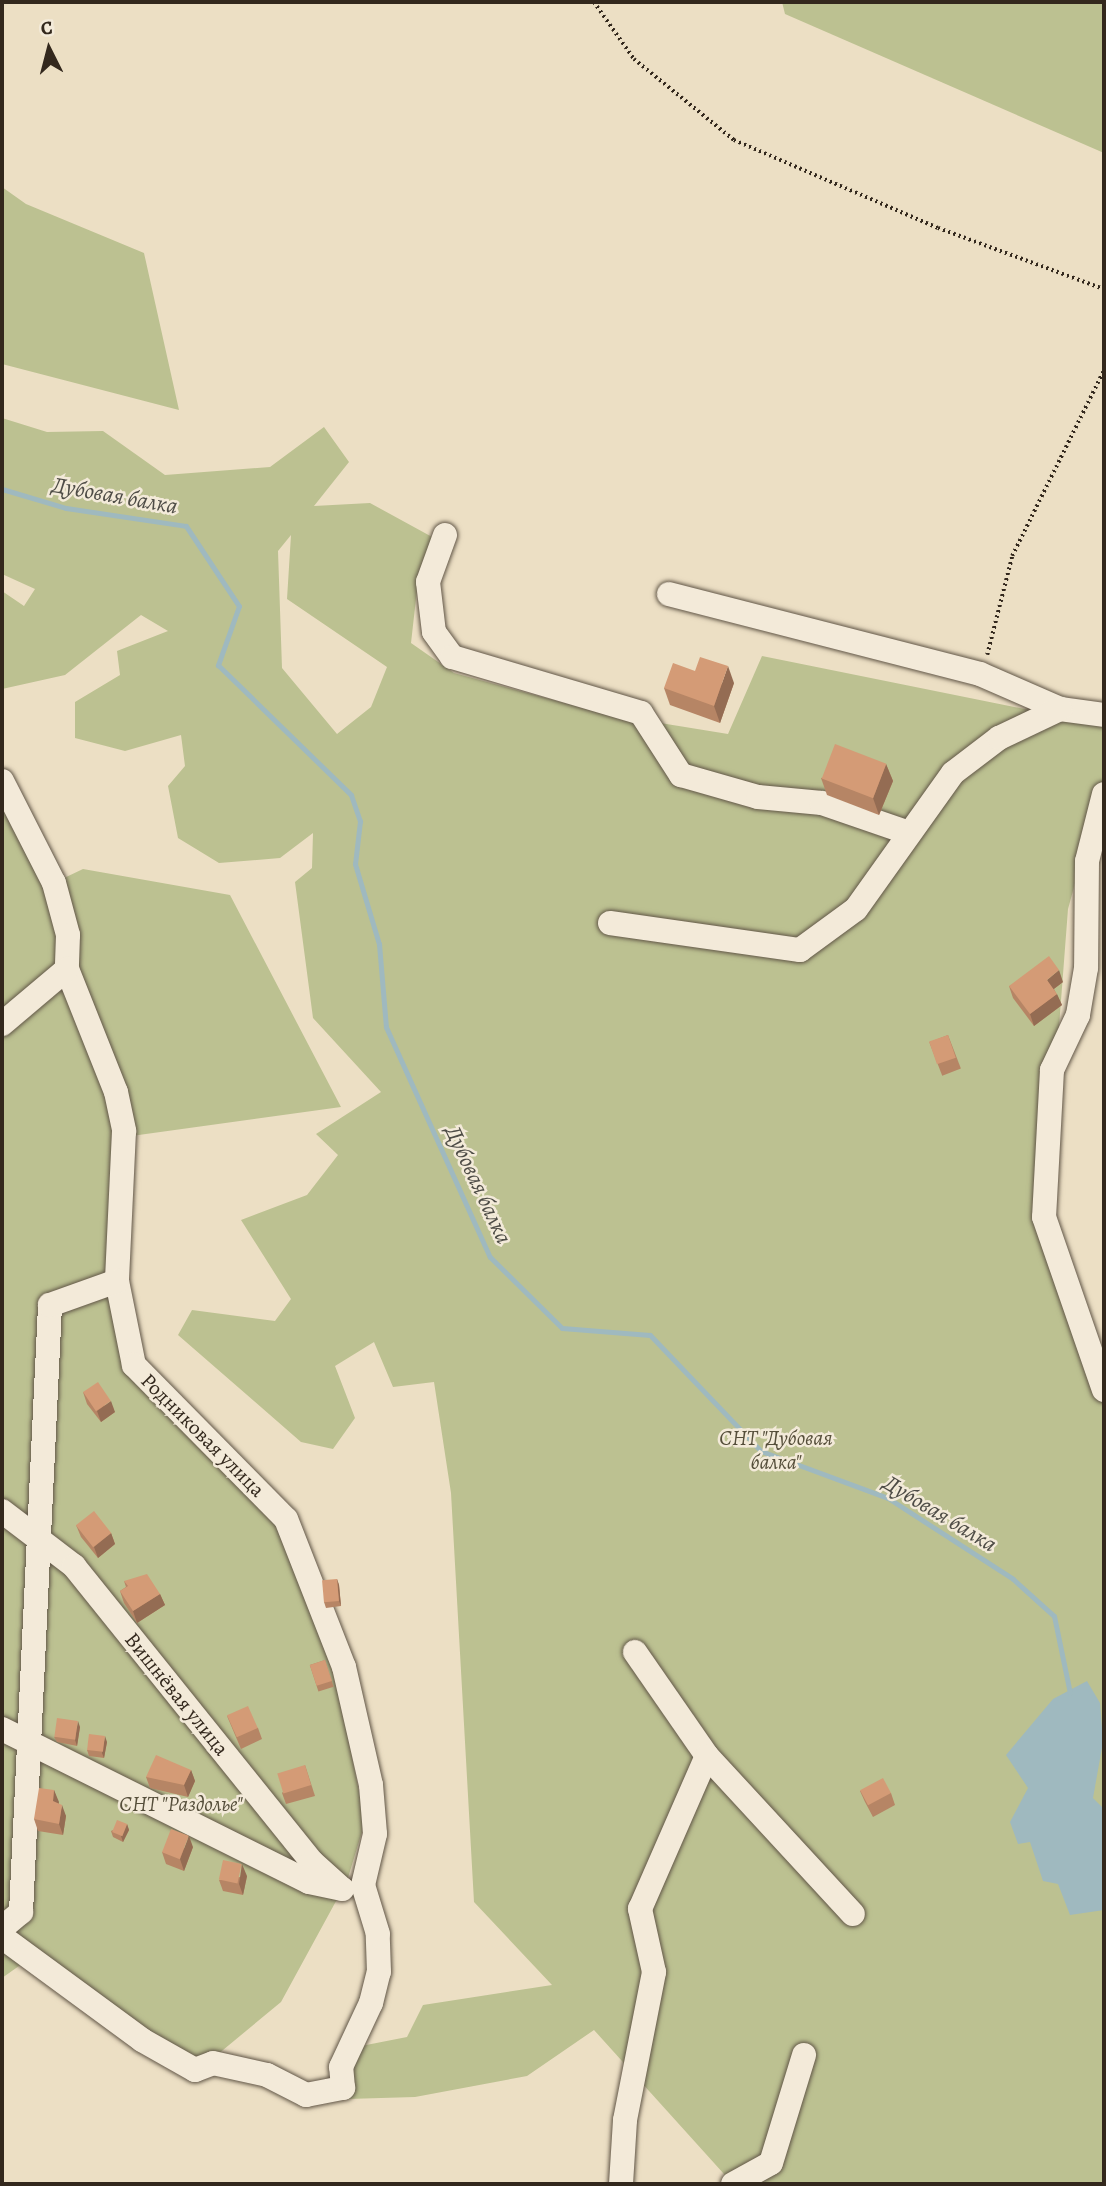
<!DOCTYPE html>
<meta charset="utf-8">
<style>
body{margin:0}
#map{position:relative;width:1106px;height:2186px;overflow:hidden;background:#ecdfc4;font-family:Alegreya,serif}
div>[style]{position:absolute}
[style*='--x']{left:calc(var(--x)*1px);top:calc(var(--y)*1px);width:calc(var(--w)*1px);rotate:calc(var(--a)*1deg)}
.green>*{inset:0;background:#bcc191}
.water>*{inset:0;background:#9fb9bf}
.stream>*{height:5px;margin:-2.5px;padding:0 2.5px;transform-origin:2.5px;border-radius:2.5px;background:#9fb9bf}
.path>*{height:3.5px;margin-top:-1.75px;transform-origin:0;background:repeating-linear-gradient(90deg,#33281d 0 2px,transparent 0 5.5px)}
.roads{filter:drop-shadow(0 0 2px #615647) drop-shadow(0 0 2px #615647)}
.minor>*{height:24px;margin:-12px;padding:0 12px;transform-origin:12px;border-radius:12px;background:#f3ead9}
.wall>*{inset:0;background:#b68565;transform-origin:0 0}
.shaded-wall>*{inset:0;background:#946c53}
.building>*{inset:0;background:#d49b76;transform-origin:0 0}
span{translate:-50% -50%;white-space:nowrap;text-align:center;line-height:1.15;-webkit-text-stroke:5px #f3ead9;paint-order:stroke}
.street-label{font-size:21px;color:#33281d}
.park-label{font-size:21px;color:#554e3a;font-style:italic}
.water-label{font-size:23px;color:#4e4c46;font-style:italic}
.frame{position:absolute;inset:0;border:4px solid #33281d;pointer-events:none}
.north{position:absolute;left:14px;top:14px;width:70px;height:70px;-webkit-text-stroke:5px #f3ead9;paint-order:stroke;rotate:354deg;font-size:19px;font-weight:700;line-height:28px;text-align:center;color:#33281d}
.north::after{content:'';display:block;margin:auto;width:24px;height:32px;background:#33281d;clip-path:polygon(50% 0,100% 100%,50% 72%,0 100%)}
</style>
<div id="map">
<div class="green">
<i style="clip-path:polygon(782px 2px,1104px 2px,1104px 153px,785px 14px)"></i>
<i style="clip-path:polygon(2px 187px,26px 204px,144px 253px,179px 410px,2px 364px)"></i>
<i style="clip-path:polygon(evenodd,2px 418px,47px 432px,103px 431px,165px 475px,270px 467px,324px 427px,349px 462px,314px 506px,370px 503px,434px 538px,418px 581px,411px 643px,454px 673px,605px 714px,728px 734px,762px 656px,1104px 725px,1104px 778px,1068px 909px,1043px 1236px,1104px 1378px,1104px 2184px,733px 2184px,594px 2030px,527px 2076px,415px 2097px,347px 2099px,356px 2047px,407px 2037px,423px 2005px,552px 1985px,474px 1902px,451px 1493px,434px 1382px,393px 1387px,374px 1342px,335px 1366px,355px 1418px,333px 1449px,301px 1442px,178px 1335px,192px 1310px,275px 1321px,291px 1299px,241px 1220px,307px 1195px,338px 1155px,316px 1134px,381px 1092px,313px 1018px,295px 882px,312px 868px,313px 833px,280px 858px,219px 863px,178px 838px,168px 786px,185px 766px,181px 735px,125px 751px,75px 738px,75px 702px,120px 675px,117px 651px,168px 631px,141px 615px,65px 675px,2px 689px,2px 591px,24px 606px,35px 589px,2px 574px,2px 418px,291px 535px,287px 599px,387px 667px,371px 707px,337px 734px,282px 668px,278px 551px,291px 535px)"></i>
<i style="clip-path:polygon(2px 770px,62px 879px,83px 869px,230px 895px,341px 1107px,117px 1138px,122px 1360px,274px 1522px,334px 1666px,365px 1822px,347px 1881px,281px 2002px,194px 2074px,26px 1961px,2px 1978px)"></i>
</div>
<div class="water">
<i style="clip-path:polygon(1087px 1681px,1100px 1703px,1103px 1742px,1093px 1798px,1104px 1809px,1104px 1910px,1070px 1915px,1058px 1884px,1043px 1881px,1030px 1842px,1018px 1844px,1010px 1822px,1028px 1788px,1006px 1755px,1053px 1699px)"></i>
</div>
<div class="stream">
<i style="--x:2;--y:489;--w:67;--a:16.5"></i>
<i style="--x:66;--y:508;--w:121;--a:8.5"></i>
<i style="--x:186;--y:526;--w:96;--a:56.5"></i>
<i style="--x:239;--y:606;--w:63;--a:109.6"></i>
<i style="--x:218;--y:665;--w:186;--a:44.3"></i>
<i style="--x:351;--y:795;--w:28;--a:71"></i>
<i style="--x:360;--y:821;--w:43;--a:96.6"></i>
<i style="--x:355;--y:864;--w:84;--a:73.3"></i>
<i style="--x:379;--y:944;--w:83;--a:85.2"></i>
<i style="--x:386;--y:1027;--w:252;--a:65.7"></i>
<i style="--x:490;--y:1257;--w:101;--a:44.6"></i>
<i style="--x:562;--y:1328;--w:88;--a:4.5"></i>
<i style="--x:650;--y:1335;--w:161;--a:46.3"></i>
<i style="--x:761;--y:1451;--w:135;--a:20.3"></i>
<i style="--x:888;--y:1498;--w:149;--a:32.9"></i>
<i style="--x:1013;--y:1579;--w:55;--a:42.1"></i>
<i style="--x:1054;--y:1616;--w:79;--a:78.3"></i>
</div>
<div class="path">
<i style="--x:594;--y:2;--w:70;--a:54.9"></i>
<i style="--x:634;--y:59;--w:129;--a:39"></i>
<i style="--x:734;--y:140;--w:222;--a:23.3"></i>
<i style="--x:938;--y:228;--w:177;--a:20.2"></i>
<i style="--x:987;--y:655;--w:102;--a:-75.8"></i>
<i style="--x:1012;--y:556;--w:208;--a:-63.7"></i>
</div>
<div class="roads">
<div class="minor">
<i style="--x:445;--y:535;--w:50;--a:109.9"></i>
<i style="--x:428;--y:582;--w:50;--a:83.2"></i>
<i style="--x:434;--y:632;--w:31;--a:54"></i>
<i style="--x:452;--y:657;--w:197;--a:16.5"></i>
<i style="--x:641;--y:713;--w:74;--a:57.2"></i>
<i style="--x:681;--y:775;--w:80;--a:15.9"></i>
<i style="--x:758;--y:797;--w:64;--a:5.4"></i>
<i style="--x:822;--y:803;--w:92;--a:19"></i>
<i style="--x:669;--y:594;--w:321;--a:14.4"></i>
<i style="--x:980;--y:674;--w:87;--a:23.6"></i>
<i style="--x:1060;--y:709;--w:44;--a:7.8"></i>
<i style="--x:2;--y:781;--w:114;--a:63"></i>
<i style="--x:54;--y:883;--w:54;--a:74.9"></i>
<i style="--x:68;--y:935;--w:34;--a:92"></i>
<i style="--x:67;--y:969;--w:132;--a:68.3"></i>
<i style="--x:116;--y:1092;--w:40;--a:78"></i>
<i style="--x:124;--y:1131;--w:150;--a:92.7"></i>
<i style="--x:117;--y:1281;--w:86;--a:78.6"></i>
<i style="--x:134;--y:1365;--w:216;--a:45.4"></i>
<i style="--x:286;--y:1519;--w:159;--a:68.6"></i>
<i style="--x:344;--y:1667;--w:121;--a:77.1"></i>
<i style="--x:371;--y:1785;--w:49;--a:85.3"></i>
<i style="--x:375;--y:1834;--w:52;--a:103.2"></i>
<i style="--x:1104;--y:794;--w:69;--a:104.2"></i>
<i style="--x:1087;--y:861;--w:107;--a:90.5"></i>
<i style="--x:1086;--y:968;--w:48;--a:99.7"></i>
<i style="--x:1078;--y:1015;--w:61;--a:115.3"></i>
<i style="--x:1052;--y:1070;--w:147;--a:93.1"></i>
<i style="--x:1044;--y:1217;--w:183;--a:70.9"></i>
<i style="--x:610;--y:923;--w:192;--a:8.1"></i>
<i style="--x:800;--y:950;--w:69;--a:-36.2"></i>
<i style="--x:856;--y:909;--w:167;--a:-54.5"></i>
<i style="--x:953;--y:773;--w:58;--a:-37.3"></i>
<i style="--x:999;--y:738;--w:68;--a:-25.4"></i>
<i style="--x:2;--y:1024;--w:85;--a:-40.2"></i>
<i style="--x:2;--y:1511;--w:91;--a:37.4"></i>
<i style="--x:74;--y:1566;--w:380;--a:51.2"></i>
<i style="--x:312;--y:1862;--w:40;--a:42"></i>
<i style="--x:635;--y:1652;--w:126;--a:55.3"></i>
<i style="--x:2;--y:1729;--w:343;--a:26.5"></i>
<i style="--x:309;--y:1882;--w:34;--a:12"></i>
<i style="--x:2;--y:1928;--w:25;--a:-40"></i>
<i style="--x:21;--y:1912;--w:608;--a:-87.26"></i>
<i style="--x:50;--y:1305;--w:71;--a:-19.7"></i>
<i style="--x:2;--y:1937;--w:174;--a:36.3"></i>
<i style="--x:142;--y:2040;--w:61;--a:29.5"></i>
<i style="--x:195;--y:2070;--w:19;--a:-21"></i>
<i style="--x:213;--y:2063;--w:55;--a:12.5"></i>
<i style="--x:267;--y:2075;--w:44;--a:27.1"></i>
<i style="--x:306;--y:2095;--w:38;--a:-11"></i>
<i style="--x:343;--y:2088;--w:21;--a:-95"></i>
<i style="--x:341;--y:2067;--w:71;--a:-64.9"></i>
<i style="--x:371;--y:2003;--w:32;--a:-76"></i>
<i style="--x:379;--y:1972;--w:38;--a:-92"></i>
<i style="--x:378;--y:1934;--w:51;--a:-107"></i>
<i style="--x:621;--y:2184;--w:64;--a:-86.4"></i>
<i style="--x:625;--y:2120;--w:151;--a:-78.9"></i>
<i style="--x:654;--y:1972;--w:65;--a:-102.5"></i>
<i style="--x:640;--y:1909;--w:167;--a:-66.4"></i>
<i style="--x:707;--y:1756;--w:215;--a:47.3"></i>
<i style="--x:733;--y:2184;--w:43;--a:-28.9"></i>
<i style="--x:771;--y:2163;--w:113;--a:-73"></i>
</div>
</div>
<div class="wall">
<i style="clip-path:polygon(734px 683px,720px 723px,670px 705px,664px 688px)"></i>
<i style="clip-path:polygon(886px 764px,893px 781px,879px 815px,827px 795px,821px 778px)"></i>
<i style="clip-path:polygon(1063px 982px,1054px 989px,1062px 1005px,1034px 1026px,1013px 998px,1009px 986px)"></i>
<i style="left:948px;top:1035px;width:36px;height:20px;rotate:69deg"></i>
<i style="clip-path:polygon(83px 1392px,115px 1412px,101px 1422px,87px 1404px)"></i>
<i style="clip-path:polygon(76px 1525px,111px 1533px,115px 1544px,98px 1558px,81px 1537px)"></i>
<i style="clip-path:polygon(337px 1579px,339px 1585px,341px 1606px,326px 1608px,324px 1602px)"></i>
<i style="clip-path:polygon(124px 1581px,160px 1594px,165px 1605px,137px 1623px,124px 1603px,120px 1591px,126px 1587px)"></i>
<i style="left:325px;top:1660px;width:28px;height:16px;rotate:72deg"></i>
<i style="clip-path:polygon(227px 1716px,258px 1728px,262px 1739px,241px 1749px)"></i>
<i style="clip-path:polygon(80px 1727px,77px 1746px,57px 1742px,54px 1737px)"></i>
<i style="clip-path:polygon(107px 1742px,104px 1758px,89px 1756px,87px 1750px)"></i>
<i style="clip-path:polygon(305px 1765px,315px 1796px,286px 1804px,282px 1793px)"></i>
<i style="clip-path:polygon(191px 1770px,195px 1781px,188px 1797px,150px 1788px,146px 1777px)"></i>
<i style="clip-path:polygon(54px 1790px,58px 1803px,66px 1816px,63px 1835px,38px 1831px,34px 1819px)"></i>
<i style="clip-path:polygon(860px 1791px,891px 1793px,895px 1805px,873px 1817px,865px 1802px)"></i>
<i style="clip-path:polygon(127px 1824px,129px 1830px,123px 1842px,113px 1837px,111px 1831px)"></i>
<i style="clip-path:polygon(193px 1847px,184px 1871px,166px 1864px,162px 1852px)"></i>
<i style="clip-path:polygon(247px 1876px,243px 1895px,223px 1891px,219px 1880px)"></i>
</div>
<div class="shaded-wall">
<i style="clip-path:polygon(728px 666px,734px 683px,720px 723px,714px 706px)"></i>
<i style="clip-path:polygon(886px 764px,893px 781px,879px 815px,873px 798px)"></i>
<i style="clip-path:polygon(1059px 970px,1063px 982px,1051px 991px,1047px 980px)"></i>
<i style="clip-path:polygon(1057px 994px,1062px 1005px,1034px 1026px,1030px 1014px)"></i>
<i style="clip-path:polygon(111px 1401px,115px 1412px,101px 1422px,97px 1411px)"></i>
<i style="clip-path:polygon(111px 1533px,115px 1544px,98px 1558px,94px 1547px)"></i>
<i style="clip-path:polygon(337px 1579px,339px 1585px,341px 1606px,339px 1601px)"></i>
<i style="clip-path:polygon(160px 1594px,165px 1605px,137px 1623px,133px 1611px)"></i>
<i style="clip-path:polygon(78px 1721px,80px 1727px,77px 1746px,75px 1740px)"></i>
<i style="clip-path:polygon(105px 1736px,107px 1742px,104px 1758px,102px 1753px)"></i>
<i style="clip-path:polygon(191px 1770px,195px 1781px,188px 1797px,184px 1785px)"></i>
<i style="clip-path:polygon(54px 1790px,59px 1802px,57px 1812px,53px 1801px)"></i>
<i style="clip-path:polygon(62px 1805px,66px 1816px,63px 1835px,59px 1824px)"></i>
<i style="clip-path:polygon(127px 1824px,129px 1830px,123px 1842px,121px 1836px)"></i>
<i style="clip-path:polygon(189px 1836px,193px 1847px,184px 1871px,180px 1859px)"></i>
<i style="clip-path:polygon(242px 1864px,247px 1876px,243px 1895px,239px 1884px)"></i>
</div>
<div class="building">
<i style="clip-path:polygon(700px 657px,728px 666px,714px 706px,664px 688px,673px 663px,695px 671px)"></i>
<i style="left:835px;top:744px;width:55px;height:37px;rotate:21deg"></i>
<i style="clip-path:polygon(1049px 956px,1059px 970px,1047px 980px,1057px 994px,1030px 1014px,1009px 986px)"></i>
<i style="left:948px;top:1035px;width:24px;height:20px;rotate:71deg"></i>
<i style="left:98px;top:1382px;width:23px;height:18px;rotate:56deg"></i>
<i style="left:94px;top:1511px;width:28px;height:23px;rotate:52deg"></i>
<i style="clip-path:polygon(147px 1574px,160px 1594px,133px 1611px,120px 1591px,128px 1586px,124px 1581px)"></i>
<i style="left:337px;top:1579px;width:22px;height:15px;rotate:85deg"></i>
<i style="left:325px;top:1660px;width:22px;height:16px;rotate:72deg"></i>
<i style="left:248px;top:1706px;width:24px;height:23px;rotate:66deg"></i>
<i style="left:57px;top:1718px;width:21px;height:19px;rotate:8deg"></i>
<i style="left:89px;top:1734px;width:16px;height:16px;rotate:7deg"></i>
<i style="clip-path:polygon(156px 1755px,191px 1770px,184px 1785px,146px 1777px)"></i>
<i style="left:305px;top:1765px;width:21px;height:29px;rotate:73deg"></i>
<i style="left:883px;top:1778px;width:17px;height:26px;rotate:62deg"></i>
<i style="clip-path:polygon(39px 1788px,54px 1790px,53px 1801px,62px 1805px,59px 1824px,34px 1819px)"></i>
<i style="left:117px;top:1820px;width:11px;height:13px;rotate:22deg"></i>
<i style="left:171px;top:1829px;width:19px;height:25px;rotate:21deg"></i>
<i style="left:223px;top:1860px;width:19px;height:20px;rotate:12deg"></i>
</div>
<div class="street-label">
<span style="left:203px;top:1435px;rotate:45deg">Родниковая улица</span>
<span style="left:177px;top:1694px;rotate:51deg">Вишнёвая улица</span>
</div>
<div class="park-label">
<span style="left:776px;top:1450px">СНТ "Дубовая<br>балка"</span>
<span style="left:181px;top:1804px">СНТ "Раздолье"</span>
</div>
<div class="water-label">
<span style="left:115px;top:496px;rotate:10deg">Дубовая балка</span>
<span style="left:478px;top:1185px;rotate:65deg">Дубовая балка</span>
<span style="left:940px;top:1514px;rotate:31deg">Дубовая балка</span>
</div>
<div class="frame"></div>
<div class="north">С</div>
</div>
